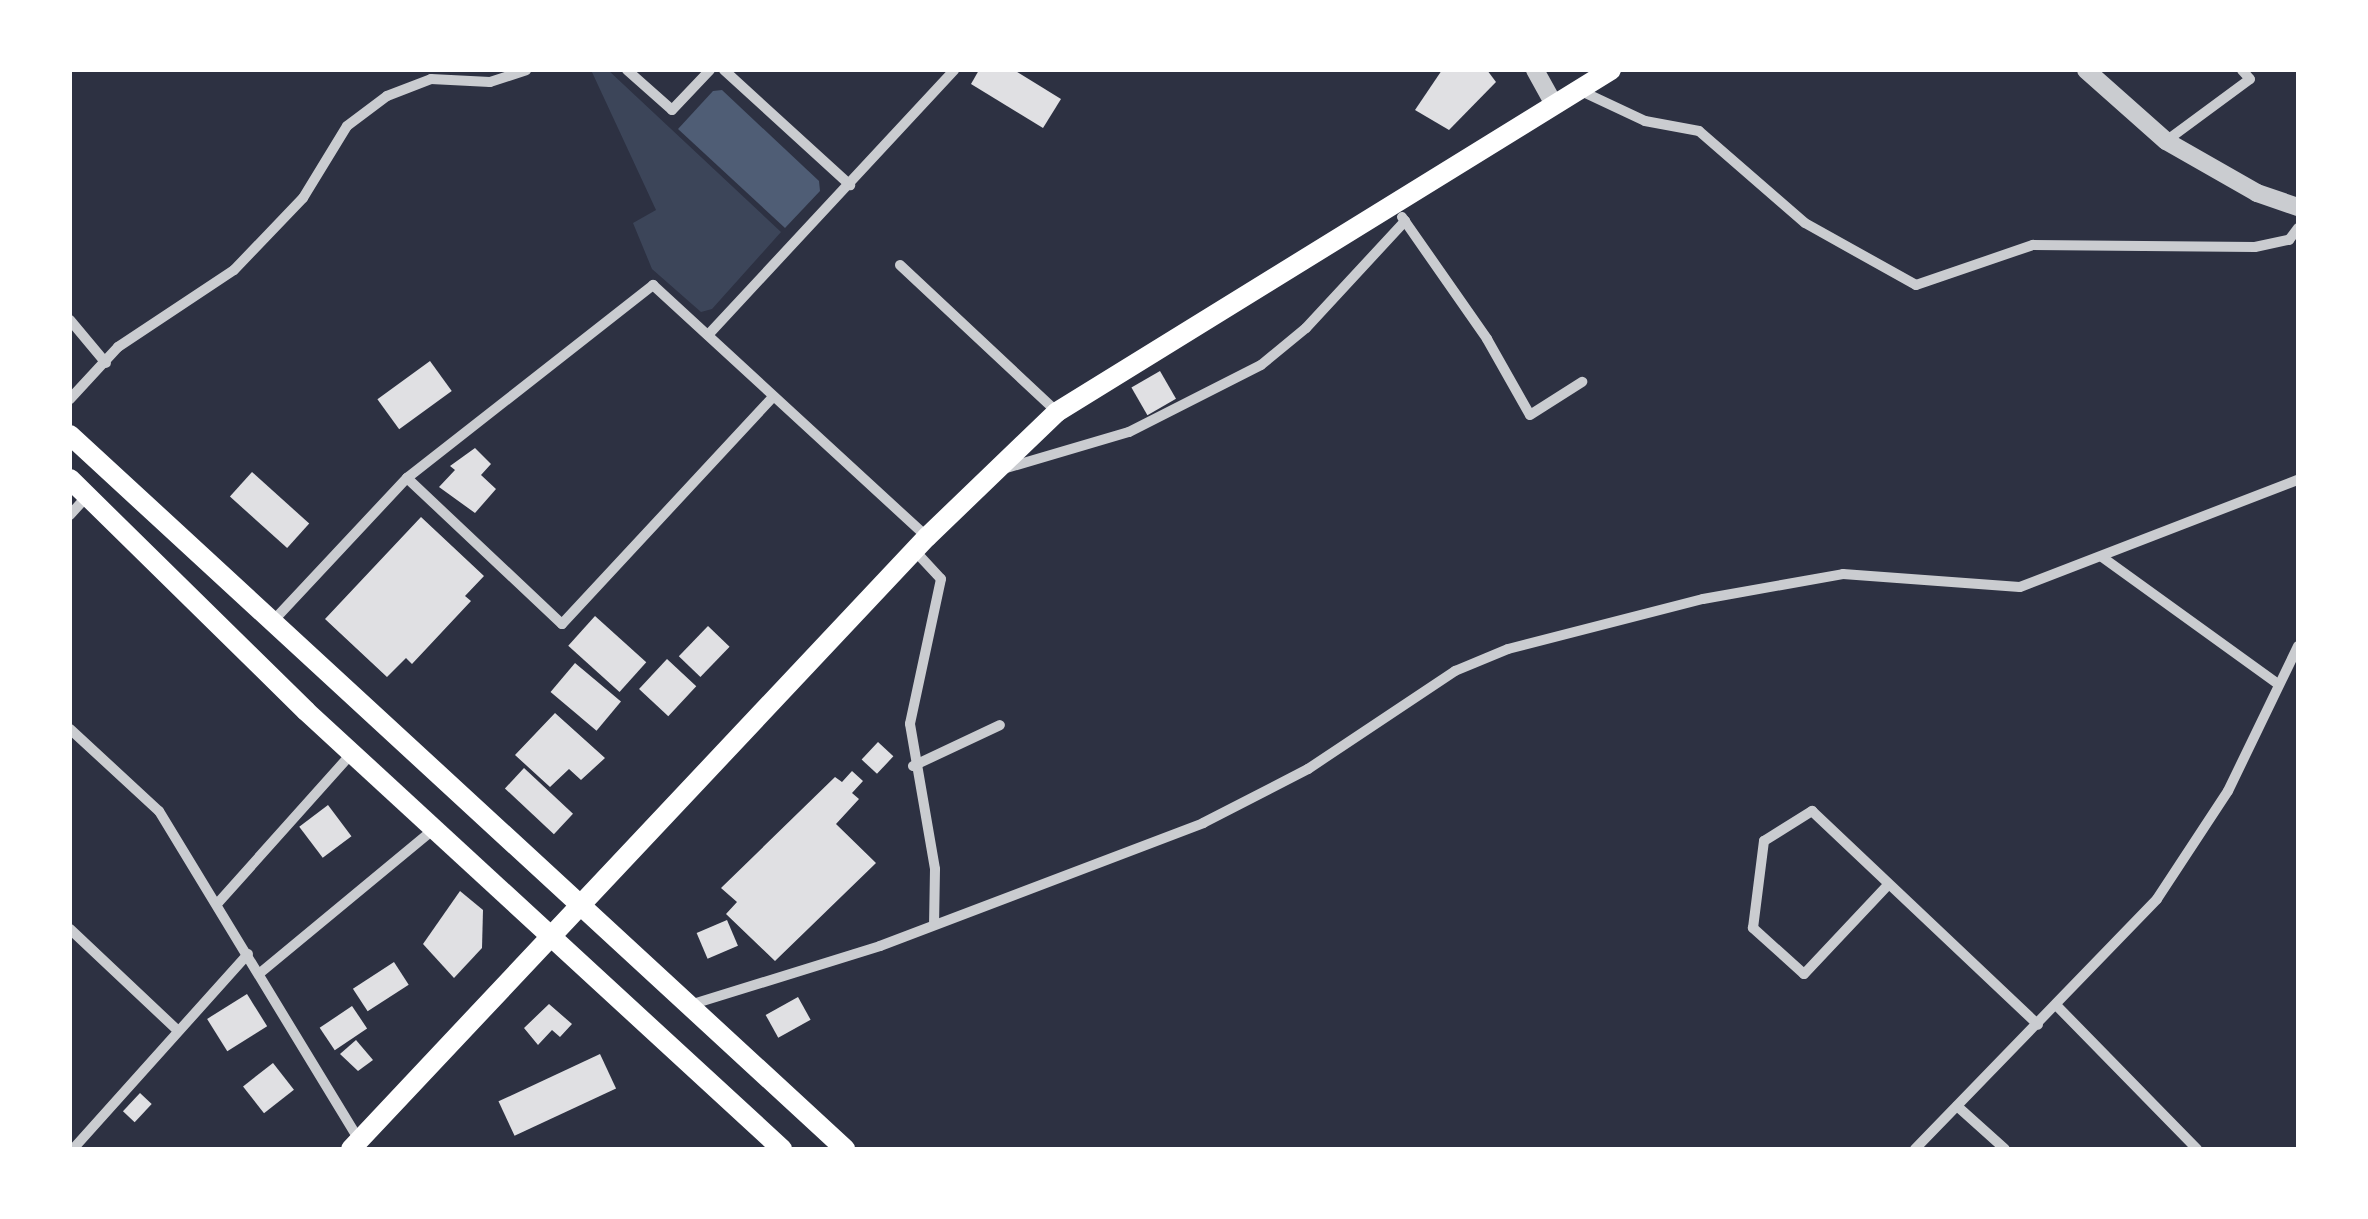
<!DOCTYPE html>
<style>
body{margin:0}
#map{position:relative;width:2368px;height:1219px;overflow:hidden;background:#2d3142;font-family:"Public Sans",sans-serif}
div>[style]{position:absolute}
[style*='--x']{left:calc(var(--x)*1px);top:calc(var(--y)*1px);width:calc(var(--w)*1px);rotate:calc(var(--a)*1deg)}
.green>*{inset:0;background:#3c4559}
.water>*{inset:0;background:#4f5d75}
.building>*{inset:0;background:#e0e0e3;transform-origin:0 0}
.minor>*{height:10px;margin:-5px;padding:0 5px;transform-origin:5px;border-radius:5px;background:#caccd0}
.tertiary>*{height:18px;margin:-9px;padding:0 9px;transform-origin:9px;border-radius:9px;background:#caccd0}
.secondary>*{height:20px;margin:-10px;padding:0 10px;transform-origin:10px;border-radius:10px;background:#fff}
span{translate:-50% -50%;white-space:nowrap;text-align:center;line-height:1.15;-webkit-text-stroke:8px #fff;paint-order:stroke}
.frame{position:absolute;inset:0;border:72px solid #fff;pointer-events:none}
</style>
<div id="map">
<div class="green">
<i style="clip-path:polygon(591px 70px,608px 70px,781px 232px,712px 309px,701px 312px,652px 269px,633px 223px,656px 210px)"></i>
</div>
<div class="water">
<i style="clip-path:polygon(722px 90px,819px 181px,820px 191px,785px 228px,678px 129px,713px 91px)"></i>
</div>
<div class="building">
<i style="clip-path:polygon(979px 70px,1014px 70px,1061px 99px,1043px 128px,971px 84px)"></i>
<i style="clip-path:polygon(1442px 70px,1487px 70px,1496px 82px,1449px 130px,1415px 110px)"></i>
<i style="left:430px;top:361px;width:37px;height:65px;rotate:54deg"></i>
<i style="left:1160px;top:371px;width:32px;height:33px;rotate:60deg"></i>
<i style="clip-path:polygon(475px 448px,491px 464px,481px 475px,496px 489px,475px 513px,439px 487px,455px 470px,450px 466px)"></i>
<i style="left:252px;top:472px;width:77px;height:33px;rotate:42deg"></i>
<i style="clip-path:polygon(421px 517px,484px 576px,465px 596px,471px 601px,412px 664px,406px 658px,387px 677px,325px 619px)"></i>
<i style="left:595px;top:616px;width:69px;height:40px;rotate:42deg"></i>
<i style="left:708px;top:626px;width:30px;height:42px;rotate:44deg"></i>
<i style="left:667px;top:659px;width:40px;height:41px;rotate:43deg"></i>
<i style="left:575px;top:663px;width:60px;height:38px;rotate:40deg"></i>
<i style="clip-path:polygon(555px 713px,605px 758px,581px 780px,569px 769px,550px 787px,515px 755px)"></i>
<i style="left:878px;top:742px;width:21px;height:24px;rotate:43deg"></i>
<i style="left:524px;top:768px;width:67px;height:28px;rotate:43deg"></i>
<i style="clip-path:polygon(852px 771px,863px 781px,852px 793px,859px 799px,836px 824px,876px 863px,775px 961px,726px 914px,737px 902px,721px 888px,835px 777px,842px 782px)"></i>
<i style="left:328px;top:805px;width:39px;height:36px;rotate:53deg"></i>
<i style="clip-path:polygon(460px 891px,483px 910px,482px 948px,454px 978px,423px 944px)"></i>
<i style="left:727px;top:920px;width:28px;height:33px;rotate:67deg"></i>
<i style="left:394px;top:962px;width:27px;height:49px;rotate:57deg"></i>
<i style="left:247px;top:994px;width:38px;height:47px;rotate:58deg"></i>
<i style="left:798px;top:997px;width:26px;height:37px;rotate:61deg"></i>
<i style="clip-path:polygon(549px 1004px,572px 1024px,560px 1037px,552px 1030px,538px 1045px,524px 1028px)"></i>
<i style="left:352px;top:1006px;width:27px;height:39px;rotate:56deg"></i>
<i style="clip-path:polygon(356px 1040px,373px 1060px,358px 1071px,340px 1054px)"></i>
<i style="left:600px;top:1054px;width:38px;height:112px;rotate:65deg"></i>
<i style="left:273px;top:1063px;width:34px;height:38px;rotate:52deg"></i>
<i style="left:140px;top:1093px;width:16px;height:25px;rotate:43deg"></i>
</div>
<div class="minor">
<i style="--x:627;--y:70;--w:60;--a:41.6"></i>
<i style="--x:672;--y:110;--w:55;--a:-46.5"></i>
<i style="--x:724;--y:70;--w:171;--a:42.4"></i>
<i style="--x:1579;--y:90;--w:73;--a:25.2"></i>
<i style="--x:1645;--y:121;--w:55;--a:10.5"></i>
<i style="--x:1699;--y:131;--w:140;--a:41"></i>
<i style="--x:1805;--y:223;--w:127;--a:29.2"></i>
<i style="--x:1916;--y:285;--w:124;--a:-18.9"></i>
<i style="--x:2033;--y:245;--w:222;--a:0.5"></i>
<i style="--x:2255;--y:247;--w:35;--a:-12"></i>
<i style="--x:2289;--y:240;--w:15;--a:-53"></i>
<i style="--x:2166;--y:141;--w:104;--a:-36.4"></i>
<i style="--x:2250;--y:79;--w:12;--a:-132"></i>
<i style="--x:1402;--y:217;--w:149;--a:55.1"></i>
<i style="--x:1487;--y:339;--w:87;--a:60.5"></i>
<i style="--x:1530;--y:415;--w:62;--a:-32.4"></i>
<i style="--x:900;--y:265;--w:215;--a:43.1"></i>
<i style="--x:70;--y:320;--w:56;--a:50.1"></i>
<i style="--x:708;--y:335;--w:362;--a:-47.1"></i>
<i style="--x:70;--y:399;--w:71;--a:-47.3"></i>
<i style="--x:118;--y:347;--w:139;--a:-33.6"></i>
<i style="--x:234;--y:270;--w:100;--a:-46.2"></i>
<i style="--x:303;--y:198;--w:84;--a:-58.6"></i>
<i style="--x:347;--y:126;--w:50;--a:-36.9"></i>
<i style="--x:387;--y:96;--w:47;--a:-21.1"></i>
<i style="--x:431;--y:79;--w:59;--a:2.9"></i>
<i style="--x:490;--y:82;--w:38;--a:-18"></i>
<i style="--x:1003;--y:469;--w:131;--a:-16.4"></i>
<i style="--x:1129;--y:432;--w:148;--a:-26.9"></i>
<i style="--x:1261;--y:365;--w:58;--a:-39.4"></i>
<i style="--x:1306;--y:328;--w:146;--a:-47.2"></i>
<i style="--x:407;--y:478;--w:213;--a:43.3"></i>
<i style="--x:562;--y:624;--w:310;--a:-47.1"></i>
<i style="--x:70;--y:515;--w:25;--a:-48"></i>
<i style="--x:915;--y:551;--w:38;--a:47"></i>
<i style="--x:941;--y:579;--w:148;--a:102.1"></i>
<i style="--x:910;--y:724;--w:147;--a:80.2"></i>
<i style="--x:935;--y:869;--w:55;--a:91"></i>
<i style="--x:2102;--y:557;--w:217;--a:35.8"></i>
<i style="--x:274;--y:620;--w:195;--a:-46.9"></i>
<i style="--x:407;--y:478;--w:313;--a:-38.1"></i>
<i style="--x:653;--y:285;--w:372;--a:42.6"></i>
<i style="--x:70;--y:729;--w:121;--a:42.7"></i>
<i style="--x:159;--y:811;--w:387;--a:58.7"></i>
<i style="--x:913;--y:766;--w:96;--a:-25.2"></i>
<i style="--x:1887;--y:886;--w:121;--a:133.3"></i>
<i style="--x:1804;--y:974;--w:69;--a:-138"></i>
<i style="--x:1753;--y:928;--w:88;--a:-82.8"></i>
<i style="--x:1764;--y:841;--w:57;--a:-32"></i>
<i style="--x:1812;--y:811;--w:311;--a:43.4"></i>
<i style="--x:217;--y:904;--w:203;--a:-48.2"></i>
<i style="--x:70;--y:929;--w:146;--a:43.3"></i>
<i style="--x:260;--y:973;--w:226;--a:-39.6"></i>
<i style="--x:693;--y:1004;--w:196;--a:-17.2"></i>
<i style="--x:880;--y:946;--w:346;--a:-20.8"></i>
<i style="--x:1203;--y:823;--w:118;--a:-27.2"></i>
<i style="--x:1308;--y:769;--w:177;--a:-33.7"></i>
<i style="--x:1455;--y:671;--w:57;--a:-22.5"></i>
<i style="--x:1508;--y:649;--w:201;--a:-14.4"></i>
<i style="--x:1703;--y:599;--w:142;--a:-10.1"></i>
<i style="--x:1843;--y:574;--w:177;--a:4.2"></i>
<i style="--x:2020;--y:587;--w:298;--a:-21.1"></i>
<i style="--x:2057;--y:1006;--w:200;--a:45.6"></i>
<i style="--x:1957;--y:1106;--w:64;--a:41.9"></i>
<i style="--x:73;--y:1149;--w:262;--a:-48.1"></i>
<i style="--x:1915;--y:1149;--w:348;--a:-45.9"></i>
<i style="--x:2157;--y:899;--w:129;--a:-56.7"></i>
<i style="--x:2228;--y:791;--w:161;--a:-64.2"></i>
</div>
<div class="tertiary">
<i style="--x:1535;--y:70;--w:39;--a:61"></i>
<i style="--x:2086;--y:70;--w:107;--a:41.6"></i>
<i style="--x:2166;--y:141;--w:105;--a:29.7"></i>
<i style="--x:2257;--y:193;--w:43;--a:18.9"></i>
</div>
<div class="secondary">
<i style="--x:70;--y:435;--w:1054;--a:42.65"></i>
<i style="--x:70;--y:479;--w:331;--a:44.5"></i>
<i style="--x:306;--y:711;--w:647;--a:42.62"></i>
<i style="--x:351;--y:1149;--w:840;--a:-46.74"></i>
<i style="--x:927;--y:537;--w:180;--a:-43.9"></i>
<i style="--x:1057;--y:412;--w:651;--a:-31.69"></i>
</div>
<div class="frame"></div>
</div>
